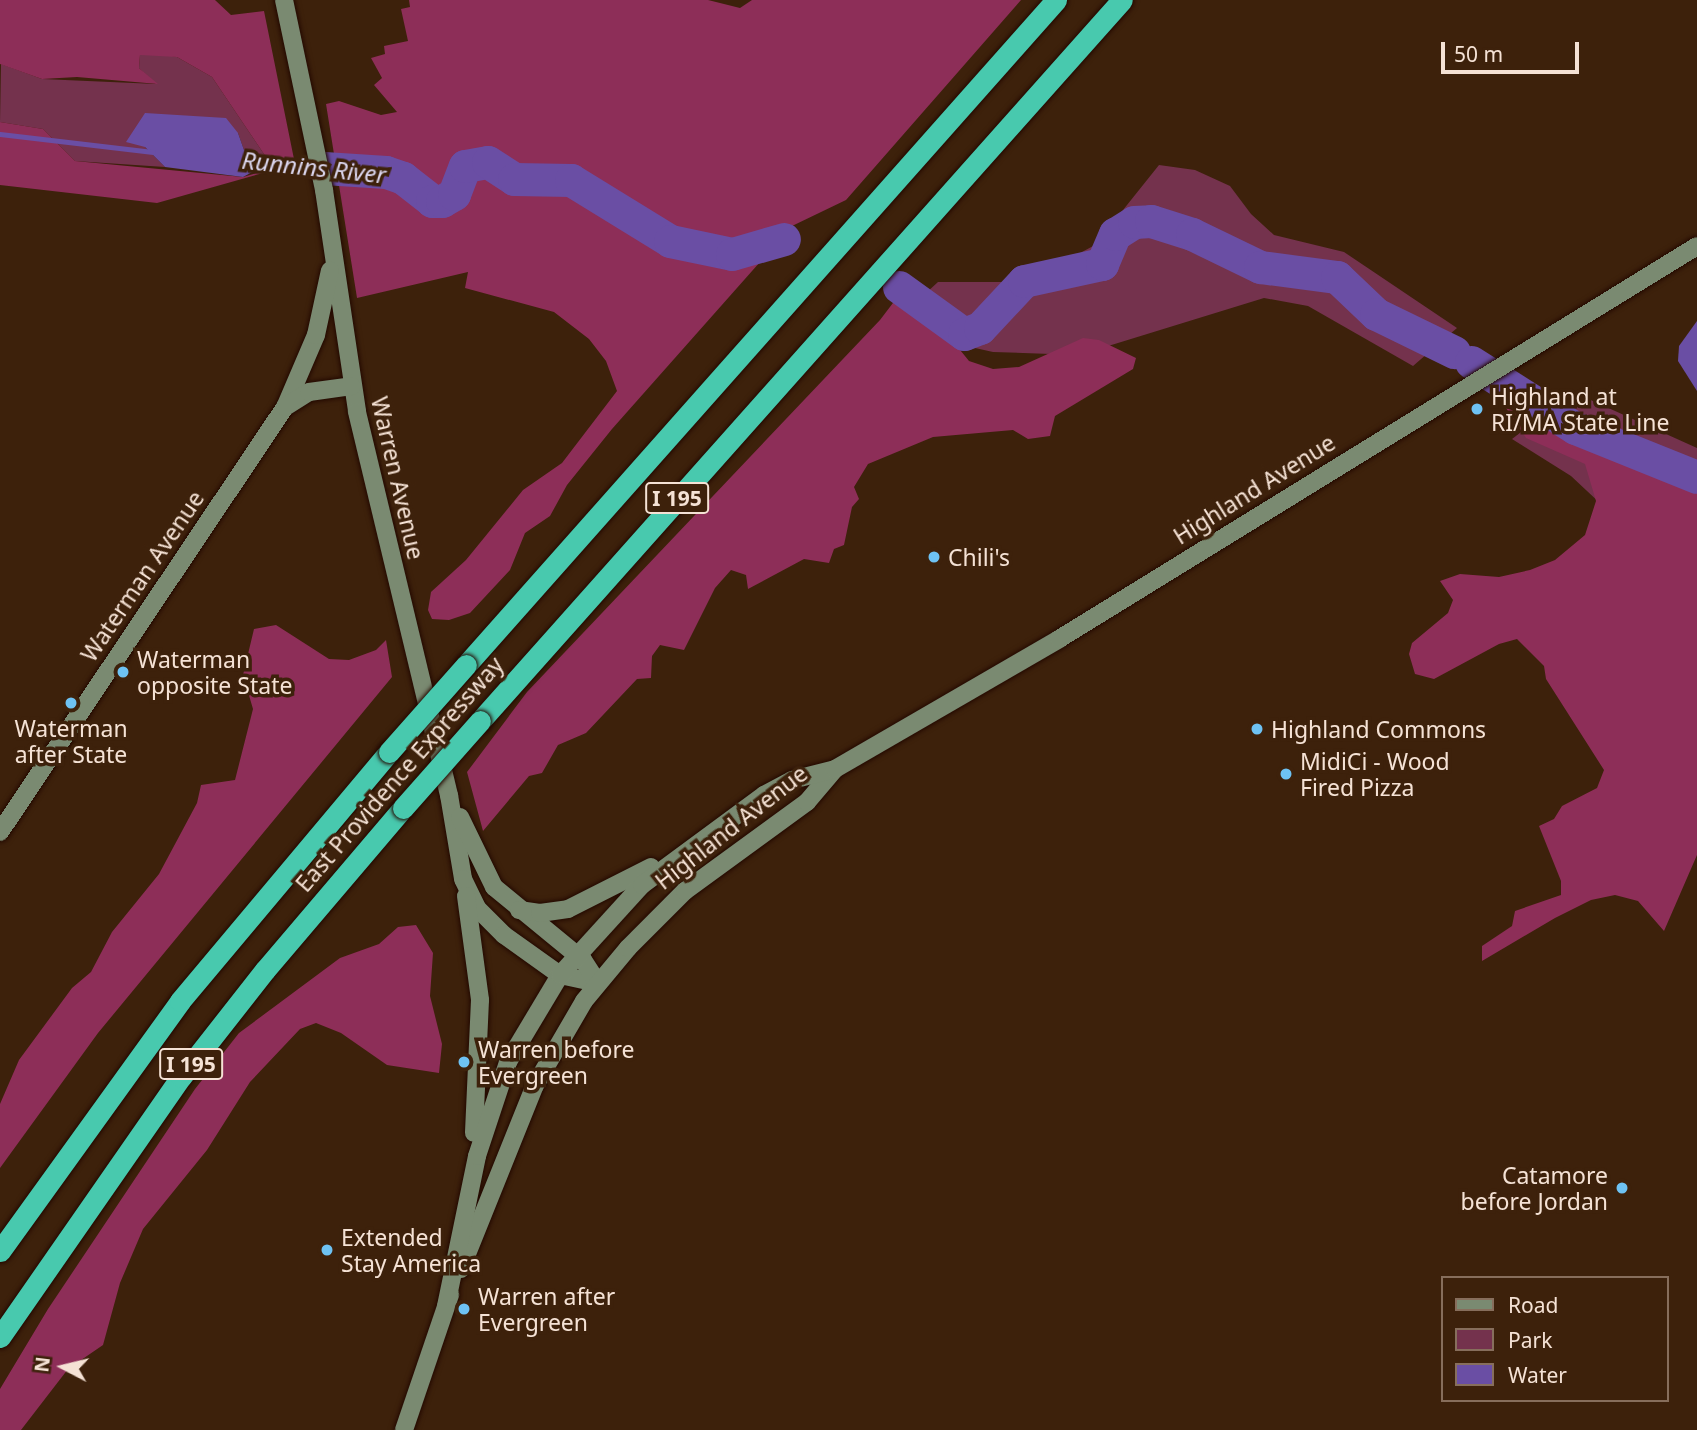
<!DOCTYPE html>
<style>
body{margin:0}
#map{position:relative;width:1697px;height:1430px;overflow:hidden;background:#3d210b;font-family:"Noto Sans",sans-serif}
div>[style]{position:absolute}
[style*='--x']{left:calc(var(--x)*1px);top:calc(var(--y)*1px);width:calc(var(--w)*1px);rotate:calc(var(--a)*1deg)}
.green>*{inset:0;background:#74324d}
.forest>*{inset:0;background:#8d2e58}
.water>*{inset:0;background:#6a4ea4}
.stream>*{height:5px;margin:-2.5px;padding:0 2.5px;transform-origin:2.5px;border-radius:2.5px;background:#6a4ea4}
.river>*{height:33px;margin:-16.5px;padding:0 16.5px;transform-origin:16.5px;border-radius:16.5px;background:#6a4ea4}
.roads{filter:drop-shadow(0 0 2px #230900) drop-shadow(0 0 2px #230900)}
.secondary>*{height:18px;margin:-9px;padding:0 9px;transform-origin:9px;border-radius:9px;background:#7a8a71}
.highway>*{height:21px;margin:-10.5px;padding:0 10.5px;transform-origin:10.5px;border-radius:10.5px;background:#48c9ae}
.bridges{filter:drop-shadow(0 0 2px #230900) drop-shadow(0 0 2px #230900)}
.highway-bridge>*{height:21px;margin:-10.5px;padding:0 10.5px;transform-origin:10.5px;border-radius:10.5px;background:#48c9ae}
.dots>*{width:19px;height:19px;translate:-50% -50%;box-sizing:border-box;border:4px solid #3d210b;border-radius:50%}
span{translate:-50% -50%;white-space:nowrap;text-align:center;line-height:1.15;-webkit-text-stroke:7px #3d210b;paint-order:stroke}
.shield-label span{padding:2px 5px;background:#3d210b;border:2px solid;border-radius:5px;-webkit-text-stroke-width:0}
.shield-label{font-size:21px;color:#f5e2d5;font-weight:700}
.poi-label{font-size:23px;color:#f5e2d5}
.left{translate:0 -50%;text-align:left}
.right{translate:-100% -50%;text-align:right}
.street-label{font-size:23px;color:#f5e2d5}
.water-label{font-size:24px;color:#dbd6ee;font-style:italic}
.legend{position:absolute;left:1441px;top:1276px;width:228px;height:126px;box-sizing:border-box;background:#3d210b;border:2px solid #876e5c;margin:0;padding:9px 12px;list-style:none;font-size:21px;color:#f5e2d5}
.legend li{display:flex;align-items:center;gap:14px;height:35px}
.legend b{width:35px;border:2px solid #876e5c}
.north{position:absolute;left:28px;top:1332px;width:70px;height:70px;-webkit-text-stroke:5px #3d210b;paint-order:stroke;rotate:277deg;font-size:19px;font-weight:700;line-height:28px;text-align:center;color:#f5e2d5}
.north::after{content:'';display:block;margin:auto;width:24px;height:32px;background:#f5e2d5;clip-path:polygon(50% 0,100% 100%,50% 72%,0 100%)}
.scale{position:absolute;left:1441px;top:42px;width:138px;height:32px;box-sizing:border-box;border:4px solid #f5e2d5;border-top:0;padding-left:9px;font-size:21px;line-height:24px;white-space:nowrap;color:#f5e2d5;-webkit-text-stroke:5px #3d210b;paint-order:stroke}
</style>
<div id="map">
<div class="green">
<i style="clip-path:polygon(152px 52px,177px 57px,212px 77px,270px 163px,267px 170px,256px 170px,257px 157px,244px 150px,238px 133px,145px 147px,165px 167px,75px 161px,43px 129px,0 122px,1px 64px,42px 79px,156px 84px,139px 68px,140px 55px)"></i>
<i style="clip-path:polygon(1159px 165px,1195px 170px,1230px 186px,1251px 214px,1274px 235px,1344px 252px,1457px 328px,1413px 366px,1308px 306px,1264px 298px,1079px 355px,993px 352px,948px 342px,902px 315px,938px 282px,1026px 282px,1095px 245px)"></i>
<i style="clip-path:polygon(1573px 392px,1697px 448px,1697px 594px,1571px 476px,1512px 439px)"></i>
</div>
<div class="forest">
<i style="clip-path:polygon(0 0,215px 0,231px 15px,264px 11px,295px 164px,157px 203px,0 185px,0 122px,43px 129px,75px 161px,243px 177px,267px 170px,270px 163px,212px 77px,177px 57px,140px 55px,139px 68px,158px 84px,77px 77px,42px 79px,0 64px)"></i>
<i style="clip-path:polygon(409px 0,708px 0,740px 8px,752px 0,1021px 0,846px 200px,792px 226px,612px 429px,567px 485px,550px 516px,525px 533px,510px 570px,470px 613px,449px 620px,432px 619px,428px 610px,431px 592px,466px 560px,523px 490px,562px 463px,617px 391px,606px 361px,589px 339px,554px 312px,465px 288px,468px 272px,357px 298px,326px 104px,339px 101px,381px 115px,397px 112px,374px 85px,382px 78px,371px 58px,385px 54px,384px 46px,408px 41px,401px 9px,410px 7px)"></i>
<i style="clip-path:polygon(912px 278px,936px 304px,952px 340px,969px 361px,993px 369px,1019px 367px,1083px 338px,1099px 340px,1136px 358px,1133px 369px,1055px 416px,1050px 436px,1028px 439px,1013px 430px,933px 437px,868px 464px,854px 487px,859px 499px,852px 507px,844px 545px,834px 549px,829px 563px,804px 559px,748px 589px,746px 575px,731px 570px,715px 588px,684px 650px,660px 645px,652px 656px,651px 678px,637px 679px,586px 733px,558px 745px,542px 773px,529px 776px,483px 831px,467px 772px,527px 692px,880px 320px)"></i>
<i style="clip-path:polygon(1506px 408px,1588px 438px,1651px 449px,1697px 473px,1697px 855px,1664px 931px,1638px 901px,1615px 895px,1591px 900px,1555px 918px,1482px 961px,1482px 946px,1512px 926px,1515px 911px,1561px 895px,1561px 881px,1539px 826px,1554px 819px,1562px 806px,1597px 788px,1604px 770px,1546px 679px,1544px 666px,1517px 639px,1499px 644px,1434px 679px,1415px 674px,1409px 654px,1412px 643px,1448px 613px,1453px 600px,1440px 581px,1460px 574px,1499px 577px,1530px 570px,1555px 560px,1585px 535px,1596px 501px,1585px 464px,1526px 438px)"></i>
<i style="clip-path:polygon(276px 625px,329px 659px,349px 660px,376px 650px,386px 640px,392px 677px,98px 1033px,0 1168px,0 1104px,19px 1060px,72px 988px,91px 972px,112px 932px,159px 874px,197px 803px,201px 785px,235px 780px,253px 709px,243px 675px,254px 629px)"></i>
<i style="clip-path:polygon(416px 925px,433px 953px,430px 996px,442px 1044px,439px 1073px,387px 1065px,341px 1033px,316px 1023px,300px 1029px,250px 1082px,207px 1150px,143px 1229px,120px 1283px,103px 1345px,68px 1369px,21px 1430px,0 1430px,0 1389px,48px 1309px,195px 1089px,239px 1033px,340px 958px,379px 944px,398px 927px)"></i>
</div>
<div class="water">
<i style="clip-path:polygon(145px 113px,226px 118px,238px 133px,244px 150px,257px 157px,256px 170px,243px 177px,165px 167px,145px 147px,126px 142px)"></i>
<i style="clip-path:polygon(1697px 321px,1697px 391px,1678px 361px,1679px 346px)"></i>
</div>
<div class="stream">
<i style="--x:0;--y:134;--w:154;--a:6.7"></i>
<i style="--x:250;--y:158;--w:68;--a:7.7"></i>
</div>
<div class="river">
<i style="--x:324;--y:168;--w:62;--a:3.7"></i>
<i style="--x:386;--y:172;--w:18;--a:19"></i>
<i style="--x:403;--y:178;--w:37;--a:38"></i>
<i style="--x:432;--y:201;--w:10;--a:0"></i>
<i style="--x:442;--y:201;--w:14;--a:-30"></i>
<i style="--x:454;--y:194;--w:30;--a:-69"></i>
<i style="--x:465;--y:166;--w:23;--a:-10"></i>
<i style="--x:488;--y:162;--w:31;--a:33"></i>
<i style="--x:514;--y:179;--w:57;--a:1"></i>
<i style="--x:571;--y:180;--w:116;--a:31.6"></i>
<i style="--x:670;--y:241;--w:63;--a:11.8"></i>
<i style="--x:732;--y:254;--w:54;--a:-16.1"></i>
<i style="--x:899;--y:287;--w:80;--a:35.9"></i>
<i style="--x:964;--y:334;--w:17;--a:-21"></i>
<i style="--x:980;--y:328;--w:64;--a:-46.9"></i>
<i style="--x:1024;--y:281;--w:80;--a:-12.3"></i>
<i style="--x:1102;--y:264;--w:33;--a:-67"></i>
<i style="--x:1115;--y:234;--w:22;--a:-32"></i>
<i style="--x:1134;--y:222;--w:17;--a:-3"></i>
<i style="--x:1151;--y:221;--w:43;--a:17.6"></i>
<i style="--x:1192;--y:234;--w:76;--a:25.9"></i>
<i style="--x:1260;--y:267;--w:78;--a:7.4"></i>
<i style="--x:1337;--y:277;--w:54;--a:43.5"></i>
<i style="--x:1376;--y:314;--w:87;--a:26"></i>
<i style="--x:1471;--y:362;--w:123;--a:32.4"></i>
<i style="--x:1575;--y:428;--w:131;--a:21.9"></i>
</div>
<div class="roads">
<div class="secondary">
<i style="--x:284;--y:0;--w:194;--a:78.1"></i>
<i style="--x:324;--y:190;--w:224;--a:81.5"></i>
<i style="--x:357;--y:412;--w:394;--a:76.5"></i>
<i style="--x:449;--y:795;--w:85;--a:80.5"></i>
<i style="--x:463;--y:879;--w:32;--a:64"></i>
<i style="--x:477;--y:908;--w:38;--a:45"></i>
<i style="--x:504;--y:935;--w:69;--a:35.5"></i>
<i style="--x:560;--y:975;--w:39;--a:12"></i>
<i style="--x:286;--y:405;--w:76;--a:-66.8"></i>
<i style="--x:316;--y:335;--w:66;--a:-77.8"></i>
<i style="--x:460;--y:817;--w:78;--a:64.1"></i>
<i style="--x:494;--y:887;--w:115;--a:39.4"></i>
<i style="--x:583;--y:960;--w:27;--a:57"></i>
<i style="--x:0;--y:832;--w:512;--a:-56.15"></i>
<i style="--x:285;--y:407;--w:28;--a:-32"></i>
<i style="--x:309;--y:392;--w:43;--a:-7.9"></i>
<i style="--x:466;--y:896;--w:105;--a:82.3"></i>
<i style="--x:480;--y:1000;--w:133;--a:92.6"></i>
<i style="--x:519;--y:910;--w:21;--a:8"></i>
<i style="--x:540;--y:913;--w:28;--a:-8"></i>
<i style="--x:568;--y:909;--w:93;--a:-26.8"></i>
<i style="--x:461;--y:1269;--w:196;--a:-68.1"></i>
<i style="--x:534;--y:1087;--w:99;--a:-59.8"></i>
<i style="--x:584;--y:1001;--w:69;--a:-50.3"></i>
<i style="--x:628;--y:948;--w:81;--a:-45"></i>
<i style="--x:685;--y:891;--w:151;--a:-36.1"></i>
<i style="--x:807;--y:802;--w:43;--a:-49.7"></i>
<i style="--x:446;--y:1306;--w:153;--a:-78.3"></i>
<i style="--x:477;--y:1156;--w:99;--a:-71.7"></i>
<i style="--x:508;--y:1062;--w:101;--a:-59.1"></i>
<i style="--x:560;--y:975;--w:122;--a:-47.7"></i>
<i style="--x:642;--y:885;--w:152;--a:-36.4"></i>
<i style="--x:764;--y:795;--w:32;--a:-28"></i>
<i style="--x:792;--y:780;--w:44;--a:-14.3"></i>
<i style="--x:835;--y:769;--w:259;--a:-30.1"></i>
<i style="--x:1059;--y:639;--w:749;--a:-31.63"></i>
<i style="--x:404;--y:1430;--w:143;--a:-71.2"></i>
</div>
<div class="highway">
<i style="--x:466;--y:665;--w:889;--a:-48.42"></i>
<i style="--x:480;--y:721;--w:965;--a:-48.32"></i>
<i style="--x:0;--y:1251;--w:308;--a:-54.2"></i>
<i style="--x:180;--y:1001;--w:325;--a:-50"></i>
<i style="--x:0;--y:1337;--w:317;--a:-55.2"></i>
<i style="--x:181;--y:1077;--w:136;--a:-51.9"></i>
<i style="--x:265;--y:970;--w:213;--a:-49.6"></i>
</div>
</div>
<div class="bridges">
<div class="highway-bridge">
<i style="--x:389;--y:752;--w:116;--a:-48.5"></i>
<i style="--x:403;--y:808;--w:116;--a:-48.5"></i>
</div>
</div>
<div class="dots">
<i style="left:1477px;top:409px;background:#6ec2f3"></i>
<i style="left:934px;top:557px;background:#6ec2f3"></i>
<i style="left:123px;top:672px;background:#6ec2f3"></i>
<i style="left:71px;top:703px;background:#6ec2f3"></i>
<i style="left:1257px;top:729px;background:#6ec2f3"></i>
<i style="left:1286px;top:774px;background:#6ec2f3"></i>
<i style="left:464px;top:1062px;background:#6ec2f3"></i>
<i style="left:1622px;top:1188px;background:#6ec2f3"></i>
<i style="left:327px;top:1250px;background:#6ec2f3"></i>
<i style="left:464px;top:1309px;background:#6ec2f3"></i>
</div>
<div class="shield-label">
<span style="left:677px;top:498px">I 195</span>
<span style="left:191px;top:1064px">I 195</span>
</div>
<div class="poi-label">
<span class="left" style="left:1491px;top:409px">Highland at<br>RI/MA State Line</span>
<span class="left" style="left:948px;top:557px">Chili's</span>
<span class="left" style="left:137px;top:672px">Waterman<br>opposite State</span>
<span style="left:71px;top:741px">Waterman<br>after State</span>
<span class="left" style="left:1271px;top:729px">Highland Commons</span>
<span class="left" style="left:1300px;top:774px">MidiCi - Wood<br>Fired Pizza</span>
<span class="left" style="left:478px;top:1062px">Warren before<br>Evergreen</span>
<span class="right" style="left:1608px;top:1188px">Catamore<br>before Jordan</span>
<span class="left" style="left:341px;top:1250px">Extended<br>Stay America</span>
<span class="left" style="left:478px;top:1309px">Warren after<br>Evergreen</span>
</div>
<div class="street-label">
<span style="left:398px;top:478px;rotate:77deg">Warren Avenue</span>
<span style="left:1254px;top:489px;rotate:-32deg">Highland Avenue</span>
<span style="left:142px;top:576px;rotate:-56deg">Waterman Avenue</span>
<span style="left:399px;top:774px;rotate:-49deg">East Providence Expressway</span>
<span style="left:731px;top:827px;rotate:-38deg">Highland Avenue</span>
</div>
<div class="water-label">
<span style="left:314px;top:167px;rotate:6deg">Runnins River</span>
</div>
<ul class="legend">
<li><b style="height:9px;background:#7a8a71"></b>Road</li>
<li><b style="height:19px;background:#74324d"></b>Park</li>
<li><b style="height:19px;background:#6a4ea4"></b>Water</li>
</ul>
<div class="north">N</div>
<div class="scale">50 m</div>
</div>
